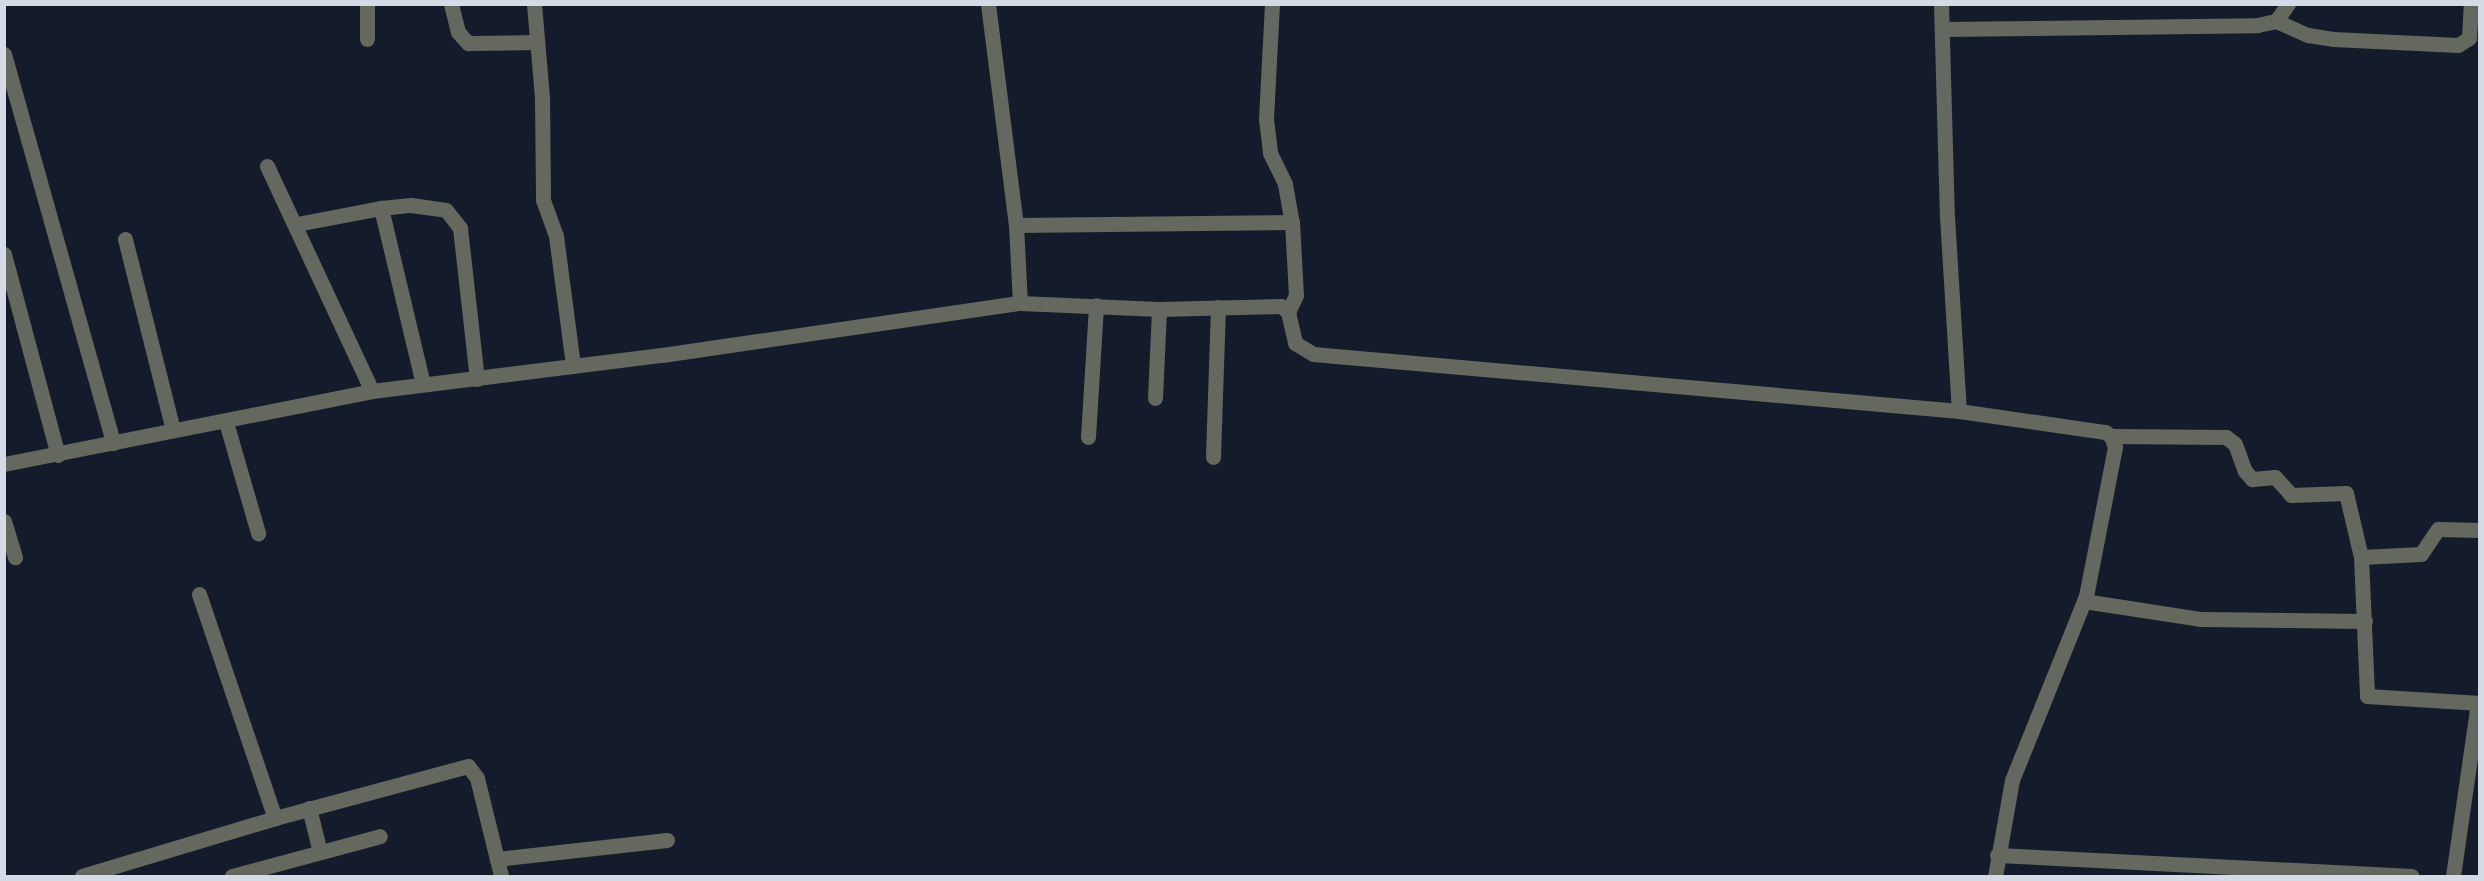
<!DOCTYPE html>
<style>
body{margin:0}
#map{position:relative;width:2484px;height:881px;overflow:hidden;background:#141b2b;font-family:"Source Sans 3",sans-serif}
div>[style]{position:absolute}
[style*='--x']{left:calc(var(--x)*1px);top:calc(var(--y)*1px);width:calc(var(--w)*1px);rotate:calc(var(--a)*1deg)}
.minor>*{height:15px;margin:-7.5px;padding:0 7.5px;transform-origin:7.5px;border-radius:7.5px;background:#64685f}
span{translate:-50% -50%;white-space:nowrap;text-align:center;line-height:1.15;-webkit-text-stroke:4.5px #141b2b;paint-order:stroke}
.frame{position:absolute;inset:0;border:6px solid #d5dbe6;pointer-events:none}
</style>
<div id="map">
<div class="minor">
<i style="--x:451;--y:4;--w:29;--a:76"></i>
<i style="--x:458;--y:32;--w:15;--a:48"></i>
<i style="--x:468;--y:43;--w:69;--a:-0.8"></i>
<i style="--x:534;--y:4;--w:94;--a:85.1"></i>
<i style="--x:542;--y:98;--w:102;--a:89.4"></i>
<i style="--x:543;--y:200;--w:38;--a:70"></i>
<i style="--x:556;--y:236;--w:131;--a:82.5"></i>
<i style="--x:988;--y:4;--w:223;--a:82.8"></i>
<i style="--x:1016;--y:225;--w:78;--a:87.1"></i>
<i style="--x:1272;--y:4;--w:115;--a:93"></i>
<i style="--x:1266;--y:119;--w:34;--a:83"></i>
<i style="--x:1270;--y:153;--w:34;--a:64"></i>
<i style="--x:1285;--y:184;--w:39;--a:80"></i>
<i style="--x:1292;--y:222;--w:73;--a:86.9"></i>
<i style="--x:1296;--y:295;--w:19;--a:115"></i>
<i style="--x:1941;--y:4;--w:212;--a:88.4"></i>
<i style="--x:1947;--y:216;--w:195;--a:86.5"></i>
<i style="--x:2276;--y:21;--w:35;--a:24"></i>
<i style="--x:2308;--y:35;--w:25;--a:9"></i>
<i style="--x:2333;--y:39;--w:125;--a:2.7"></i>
<i style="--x:2458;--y:45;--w:13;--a:-32"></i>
<i style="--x:2469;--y:38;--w:34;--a:-87"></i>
<i style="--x:1942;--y:29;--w:315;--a:-0.7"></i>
<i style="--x:2257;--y:25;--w:19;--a:-12"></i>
<i style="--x:2276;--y:21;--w:21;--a:-55"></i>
<i style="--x:367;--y:39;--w:35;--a:-90"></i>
<i style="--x:4;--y:54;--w:404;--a:74.3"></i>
<i style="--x:267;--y:166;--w:248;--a:65"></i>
<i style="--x:381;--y:208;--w:181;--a:76.6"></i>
<i style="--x:297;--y:224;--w:86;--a:-10.8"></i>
<i style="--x:381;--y:208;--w:30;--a:-6"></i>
<i style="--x:411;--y:205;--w:35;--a:8"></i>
<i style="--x:446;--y:210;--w:23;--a:52"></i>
<i style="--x:460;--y:228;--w:152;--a:83.6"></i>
<i style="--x:1016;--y:225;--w:276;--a:-0.6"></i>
<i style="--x:125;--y:239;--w:197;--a:75.9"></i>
<i style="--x:4;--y:254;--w:208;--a:75"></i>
<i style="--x:1155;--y:398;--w:89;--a:-87.4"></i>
<i style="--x:226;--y:422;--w:116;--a:73.9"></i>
<i style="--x:2111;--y:436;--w:115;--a:0.5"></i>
<i style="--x:2226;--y:437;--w:11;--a:38"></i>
<i style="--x:2235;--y:444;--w:29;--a:70"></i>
<i style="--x:2245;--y:471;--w:11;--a:49"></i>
<i style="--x:2252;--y:479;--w:23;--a:-5"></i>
<i style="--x:2275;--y:477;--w:24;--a:48"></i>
<i style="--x:2291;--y:495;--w:55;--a:-2.1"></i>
<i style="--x:2346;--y:493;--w:66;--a:76.8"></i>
<i style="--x:2361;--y:557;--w:139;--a:87.5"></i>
<i style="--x:2367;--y:696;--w:113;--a:3.5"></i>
<i style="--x:1088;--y:437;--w:132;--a:-86.5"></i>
<i style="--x:1213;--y:457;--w:150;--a:-88.1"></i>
<i style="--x:4;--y:464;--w:375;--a:-11.2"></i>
<i style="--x:372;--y:391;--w:292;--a:-7.1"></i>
<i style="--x:662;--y:355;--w:362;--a:-8.3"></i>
<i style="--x:1020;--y:303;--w:139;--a:2.5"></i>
<i style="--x:1159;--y:309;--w:122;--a:-1.4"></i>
<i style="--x:1281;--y:306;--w:9;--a:41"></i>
<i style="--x:1288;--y:312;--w:32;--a:77"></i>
<i style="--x:1295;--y:343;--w:21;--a:31"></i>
<i style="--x:1313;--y:354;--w:649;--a:5.04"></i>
<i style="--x:1959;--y:411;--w:148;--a:8.2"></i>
<i style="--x:2105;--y:432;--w:7;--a:34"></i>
<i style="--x:2111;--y:436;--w:12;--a:70"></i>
<i style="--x:2115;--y:447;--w:152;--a:101"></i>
<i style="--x:2086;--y:596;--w:198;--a:111.9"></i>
<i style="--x:2012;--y:780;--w:97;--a:100"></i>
<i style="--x:4;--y:521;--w:38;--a:73"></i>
<i style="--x:2361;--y:557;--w:60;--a:-2.9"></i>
<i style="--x:2421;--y:554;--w:30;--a:-56"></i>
<i style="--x:2438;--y:529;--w:42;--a:1.4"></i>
<i style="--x:199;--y:594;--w:237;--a:71.3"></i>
<i style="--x:2084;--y:601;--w:117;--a:8.8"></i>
<i style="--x:2200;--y:619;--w:165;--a:0.7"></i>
<i style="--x:309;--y:808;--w:45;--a:76"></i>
<i style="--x:1997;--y:855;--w:415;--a:2.9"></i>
<i style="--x:497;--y:859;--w:171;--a:-6.4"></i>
<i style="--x:82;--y:876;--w:202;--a:-16.7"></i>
<i style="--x:275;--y:818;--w:200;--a:-15.1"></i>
<i style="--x:468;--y:766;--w:15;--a:53"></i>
<i style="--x:477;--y:778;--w:101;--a:76.2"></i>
<i style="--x:232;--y:876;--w:153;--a:-15.1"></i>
<i style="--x:2453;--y:876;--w:175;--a:-81.8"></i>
</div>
<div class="frame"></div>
</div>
